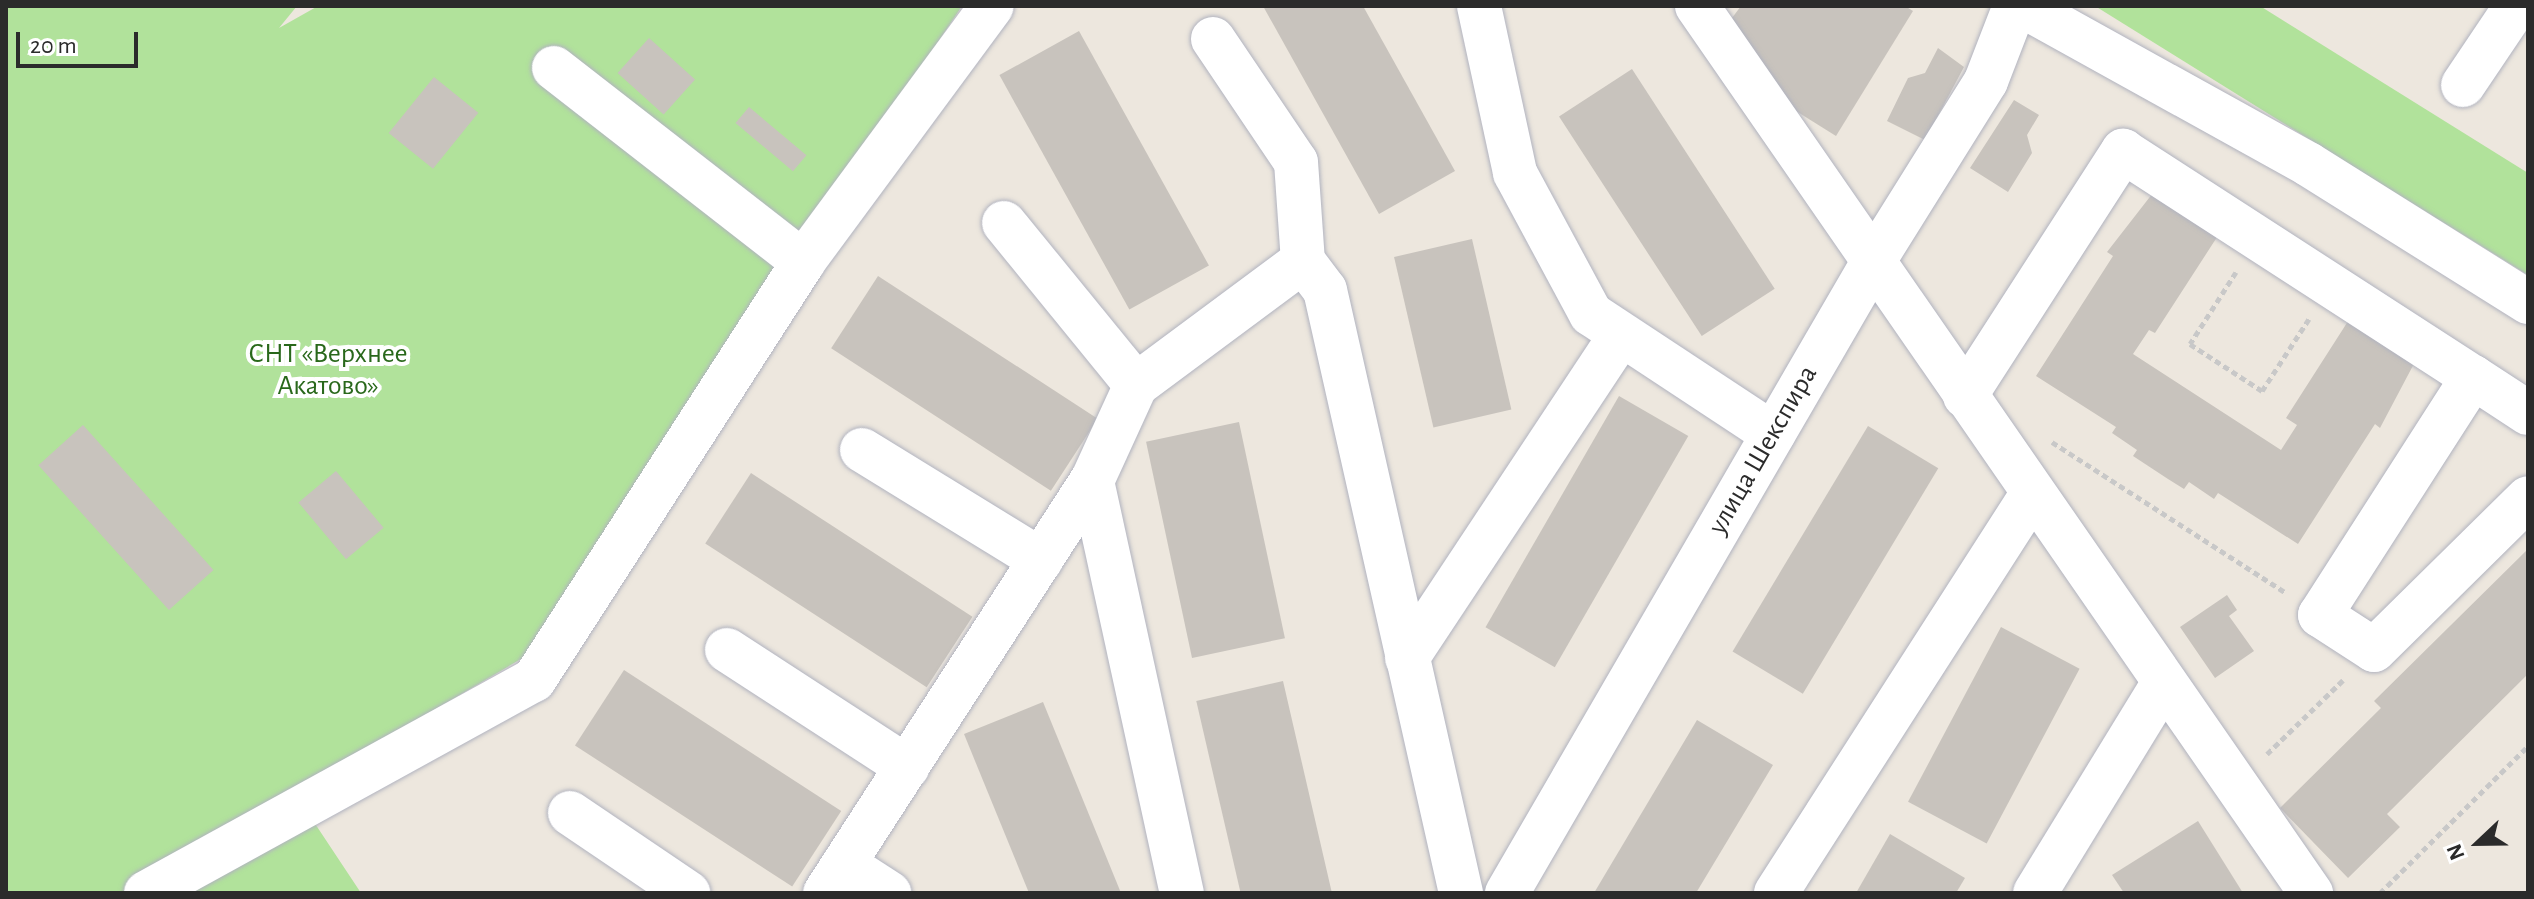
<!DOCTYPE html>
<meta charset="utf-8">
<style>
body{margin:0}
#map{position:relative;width:2534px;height:899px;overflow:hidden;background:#ede7de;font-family:"Alegreya Sans",sans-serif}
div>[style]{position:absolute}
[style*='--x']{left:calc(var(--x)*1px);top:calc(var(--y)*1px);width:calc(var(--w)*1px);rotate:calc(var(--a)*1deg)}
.green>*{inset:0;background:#b1e29b}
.building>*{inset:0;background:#c8c3bd;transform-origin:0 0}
.path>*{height:5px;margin-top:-2.5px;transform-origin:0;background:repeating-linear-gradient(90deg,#c8c8c8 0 6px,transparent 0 10px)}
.roads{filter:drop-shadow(0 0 2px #b1b3bf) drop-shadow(0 0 2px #b1b3bf)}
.minor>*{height:44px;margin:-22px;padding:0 22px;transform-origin:22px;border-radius:22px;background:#fff}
span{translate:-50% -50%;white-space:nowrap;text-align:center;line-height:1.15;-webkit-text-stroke:8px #fff;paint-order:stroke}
.park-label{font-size:28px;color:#29681b}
.street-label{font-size:28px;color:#2b2b2b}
.frame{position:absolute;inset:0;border:8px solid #2b2b2b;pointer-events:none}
.north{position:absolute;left:2438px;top:803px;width:80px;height:80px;-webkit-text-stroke:6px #fff;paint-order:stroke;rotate:248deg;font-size:22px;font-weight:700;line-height:32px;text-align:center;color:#2b2b2b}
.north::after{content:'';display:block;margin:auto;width:28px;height:36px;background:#2b2b2b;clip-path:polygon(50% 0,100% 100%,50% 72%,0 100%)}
.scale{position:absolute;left:16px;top:32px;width:122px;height:36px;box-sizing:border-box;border:4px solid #2b2b2b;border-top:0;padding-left:10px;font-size:24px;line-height:28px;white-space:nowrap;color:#2b2b2b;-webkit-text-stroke:6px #fff;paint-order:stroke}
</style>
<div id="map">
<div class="green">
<i style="clip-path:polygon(6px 6px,297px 6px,279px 28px,318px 6px,962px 6px,526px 656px,294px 792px,361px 893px,6px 893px)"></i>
<i style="clip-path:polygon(2095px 6px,2260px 6px,2528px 173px,2528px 275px)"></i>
</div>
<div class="building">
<i style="clip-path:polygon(1263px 6px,1363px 6px,1455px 171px,1379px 214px)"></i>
<i style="clip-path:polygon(1741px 6px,1905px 6px,1913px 11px,1836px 136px,1775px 98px,1732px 18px)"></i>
<i style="left:1079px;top:31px;width:268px;height:91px;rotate:61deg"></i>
<i style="left:649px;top:38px;width:62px;height:47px;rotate:42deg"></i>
<i style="clip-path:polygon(1938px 48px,1964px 67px,1925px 140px,1887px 121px,1908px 78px,1925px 73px)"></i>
<i style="left:1632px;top:69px;width:262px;height:87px;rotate:57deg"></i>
<i style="left:434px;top:77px;width:57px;height:72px;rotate:39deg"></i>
<i style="clip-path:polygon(2014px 100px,2039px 115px,2027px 135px,2032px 153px,2008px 192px,1970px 168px)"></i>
<i style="left:749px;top:107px;width:75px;height:21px;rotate:40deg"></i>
<i style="clip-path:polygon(2156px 189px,2221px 231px,2155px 333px,2149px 330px,2133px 354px,2281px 450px,2297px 425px,2286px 418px,2352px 315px,2417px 358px,2380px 428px,2375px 424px,2298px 544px,2218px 493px,2214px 499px,2189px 482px,2184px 489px,2168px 479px,2133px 456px,2137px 450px,2112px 433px,2116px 427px,2036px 376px,2113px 256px,2107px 252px)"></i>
<i style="left:1472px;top:239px;width:175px;height:80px;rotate:77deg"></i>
<i style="left:878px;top:276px;width:262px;height:86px;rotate:33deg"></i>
<i style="left:1619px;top:396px;width:80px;height:267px;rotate:30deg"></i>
<i style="left:1239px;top:422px;width:221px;height:95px;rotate:78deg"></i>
<i style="left:83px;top:425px;width:195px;height:60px;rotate:48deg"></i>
<i style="left:1868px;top:426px;width:82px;height:263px;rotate:31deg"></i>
<i style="left:336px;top:471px;width:74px;height:49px;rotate:50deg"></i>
<i style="left:751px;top:473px;width:264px;height:84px;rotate:33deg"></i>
<i style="clip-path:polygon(2528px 549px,2528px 674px,2387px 814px,2400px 827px,2348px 878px,2280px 808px,2381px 708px,2374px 701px)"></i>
<i style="clip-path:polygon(2227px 595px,2237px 610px,2229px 616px,2254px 651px,2215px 678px,2180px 627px)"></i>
<i style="left:2001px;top:627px;width:89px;height:198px;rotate:28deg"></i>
<i style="left:624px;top:670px;width:259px;height:90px;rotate:33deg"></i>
<i style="left:1283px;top:681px;width:217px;height:89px;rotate:77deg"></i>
<i style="clip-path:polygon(1043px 702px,1121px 893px,1029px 893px,964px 734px)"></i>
<i style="clip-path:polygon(1697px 720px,1773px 765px,1696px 893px,1594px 893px)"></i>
<i style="clip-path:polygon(2198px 821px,2243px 893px,2124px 893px,2112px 875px)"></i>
<i style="clip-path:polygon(1890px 834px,1965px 878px,1956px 893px,1856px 893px)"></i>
</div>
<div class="path">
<i style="--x:2236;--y:272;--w:85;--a:122.6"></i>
<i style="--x:2190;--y:344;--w:86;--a:33.1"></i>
<i style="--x:2262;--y:391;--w:86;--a:-56.9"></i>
<i style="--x:2052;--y:442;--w:278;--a:32.8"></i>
<i style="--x:2267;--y:754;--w:106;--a:-44.2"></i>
<i style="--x:2380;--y:893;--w:209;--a:-44.8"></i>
</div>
<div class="roads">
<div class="minor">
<i style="--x:1479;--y:6;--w:171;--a:77.8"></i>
<i style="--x:1515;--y:173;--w:160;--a:61.7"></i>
<i style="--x:1591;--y:314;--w:218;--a:33.4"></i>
<i style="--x:1697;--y:6;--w:1079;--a:55.31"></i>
<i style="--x:2023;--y:6;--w:326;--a:29"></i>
<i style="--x:2308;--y:164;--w:260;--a:32.1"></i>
<i style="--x:1213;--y:39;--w:148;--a:56"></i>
<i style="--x:1296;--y:162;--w:99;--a:86"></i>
<i style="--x:554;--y:68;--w:316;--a:37.9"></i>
<i style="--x:2463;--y:85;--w:95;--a:-56.1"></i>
<i style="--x:1004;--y:223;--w:209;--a:50.8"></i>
<i style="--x:1965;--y:396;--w:292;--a:-57.2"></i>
<i style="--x:2123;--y:151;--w:417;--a:32.9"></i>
<i style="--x:2528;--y:413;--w:66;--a:-146.8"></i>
<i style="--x:2473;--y:377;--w:283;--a:122.7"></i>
<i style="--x:2320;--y:615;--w:64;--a:32.9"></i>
<i style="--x:2374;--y:650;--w:216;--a:-44.6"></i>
<i style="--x:862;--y:450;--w:210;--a:31.6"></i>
<i style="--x:1092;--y:481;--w:422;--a:77.7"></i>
<i style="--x:727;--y:650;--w:215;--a:33"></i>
<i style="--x:1407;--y:658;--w:387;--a:-56.5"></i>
<i style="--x:570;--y:813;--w:143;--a:34.1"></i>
<i style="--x:844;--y:864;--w:54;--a:32.8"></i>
<i style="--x:146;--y:893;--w:443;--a:-28.8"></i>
<i style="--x:534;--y:680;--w:497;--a:-57.2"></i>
<i style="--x:803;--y:262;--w:318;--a:-53.6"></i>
<i style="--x:825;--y:893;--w:491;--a:-57.1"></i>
<i style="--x:1092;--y:481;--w:106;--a:-65.4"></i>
<i style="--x:1136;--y:385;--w:208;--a:-36.6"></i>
<i style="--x:1303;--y:261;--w:36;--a:53"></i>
<i style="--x:1325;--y:290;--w:618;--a:77.29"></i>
<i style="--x:1507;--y:893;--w:729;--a:-59.88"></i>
<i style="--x:1873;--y:262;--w:213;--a:-58"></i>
<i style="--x:1986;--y:81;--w:80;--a:-68.9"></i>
<i style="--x:1776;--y:893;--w:474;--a:-57.3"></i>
<i style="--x:2035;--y:893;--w:245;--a:-58.5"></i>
</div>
</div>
<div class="park-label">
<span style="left:328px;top:370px">СНТ «Верхнее<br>Акатово»</span>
</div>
<div class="street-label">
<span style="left:1763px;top:450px;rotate:-60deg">улица Шекспира</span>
</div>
<div class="frame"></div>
<div class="north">N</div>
<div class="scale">20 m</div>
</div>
